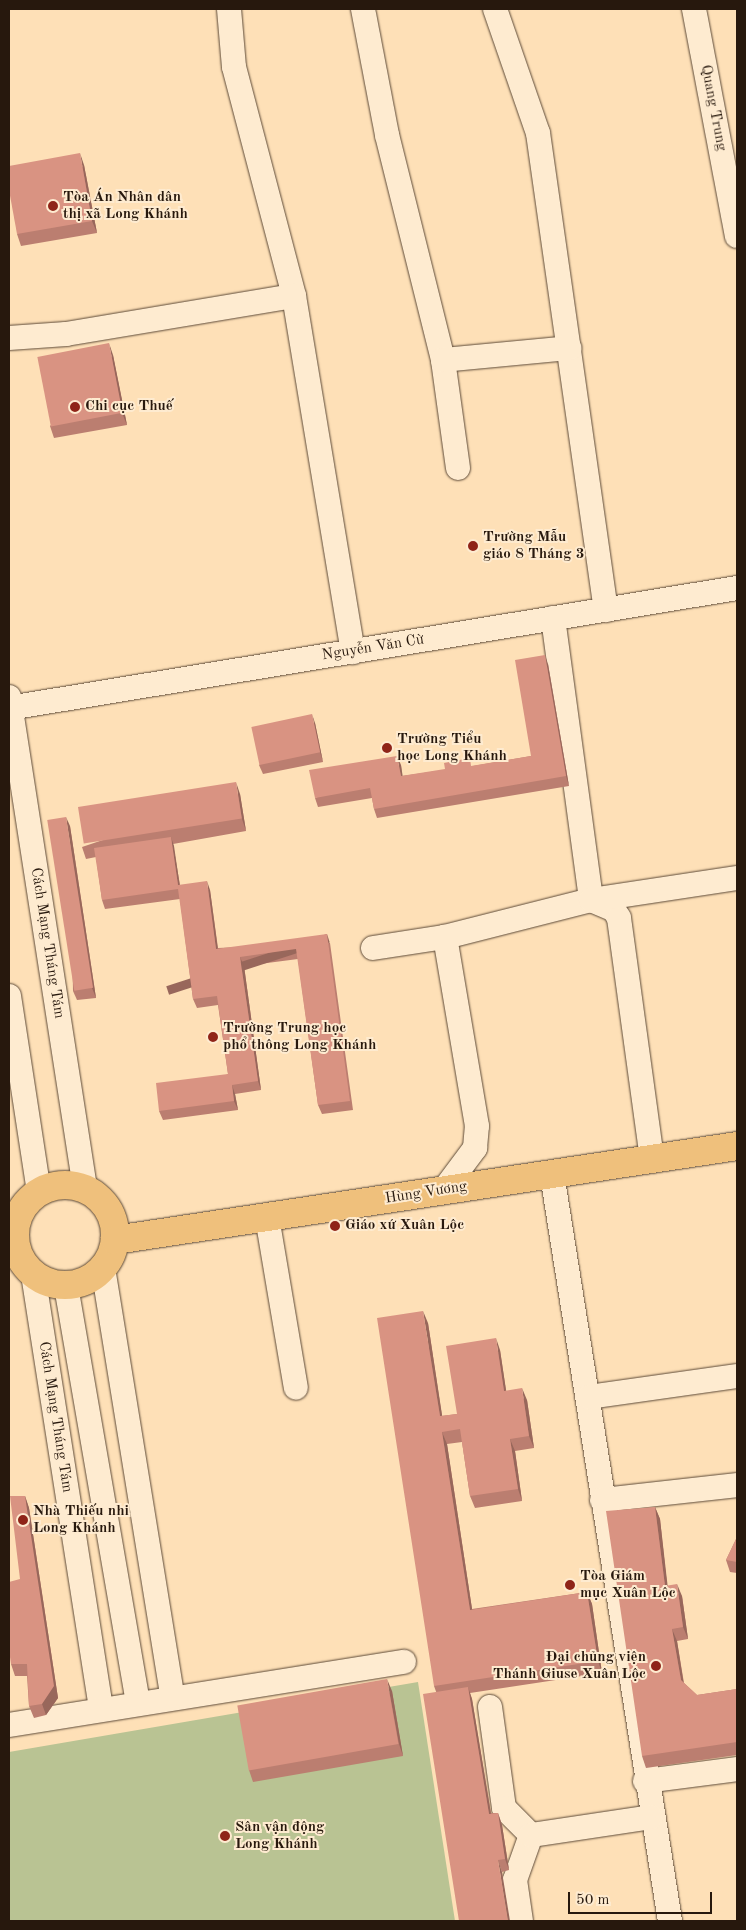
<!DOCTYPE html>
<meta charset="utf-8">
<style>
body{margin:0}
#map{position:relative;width:746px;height:1930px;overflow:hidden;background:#fee0b7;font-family:"Old Standard TT",serif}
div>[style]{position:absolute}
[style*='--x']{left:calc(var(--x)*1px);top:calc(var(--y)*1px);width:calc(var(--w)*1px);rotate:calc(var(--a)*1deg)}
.green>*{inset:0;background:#b9c393}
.roads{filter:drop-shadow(0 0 1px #5d4a38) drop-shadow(0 0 1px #5d4a38)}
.minor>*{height:24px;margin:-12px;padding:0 12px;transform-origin:12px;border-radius:12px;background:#feebd0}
.major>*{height:28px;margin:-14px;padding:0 14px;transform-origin:14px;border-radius:14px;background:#efc07c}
.major>.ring{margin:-14px;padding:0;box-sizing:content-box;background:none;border:28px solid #efc07c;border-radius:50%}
.wall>*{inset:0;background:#bb7e70}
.shaded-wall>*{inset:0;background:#98675b;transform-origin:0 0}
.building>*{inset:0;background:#d99382;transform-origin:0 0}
.dots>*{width:14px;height:14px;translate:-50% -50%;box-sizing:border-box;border:2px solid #feebd0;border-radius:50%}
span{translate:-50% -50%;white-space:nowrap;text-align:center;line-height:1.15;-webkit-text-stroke:4px #feebd0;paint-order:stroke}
.street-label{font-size:15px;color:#27180d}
.poi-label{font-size:15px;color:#27180d;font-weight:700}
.left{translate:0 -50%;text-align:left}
.right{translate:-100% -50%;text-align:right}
.frame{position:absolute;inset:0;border:10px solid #27180d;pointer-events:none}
.scale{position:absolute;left:568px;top:1892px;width:144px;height:22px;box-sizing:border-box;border:2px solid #27180d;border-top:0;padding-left:6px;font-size:15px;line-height:18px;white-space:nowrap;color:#27180d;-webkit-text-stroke:4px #feebd0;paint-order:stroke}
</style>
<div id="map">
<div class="green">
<i style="clip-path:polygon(418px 1682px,455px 1921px,9px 1921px,9px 1752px)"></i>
</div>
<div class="roads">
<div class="minor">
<i style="--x:229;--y:9;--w:58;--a:85.1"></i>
<i style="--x:234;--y:67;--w:237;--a:75.3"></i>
<i style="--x:294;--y:296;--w:361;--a:80.6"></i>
<i style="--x:363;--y:9;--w:128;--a:79.2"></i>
<i style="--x:387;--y:135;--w:232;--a:76"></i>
<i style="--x:443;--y:360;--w:109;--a:82.1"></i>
<i style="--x:495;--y:9;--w:131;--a:70.9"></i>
<i style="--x:538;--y:133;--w:482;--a:81.9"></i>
<i style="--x:694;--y:9;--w:231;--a:79.3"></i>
<i style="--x:9;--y:338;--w:57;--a:-4"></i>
<i style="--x:66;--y:334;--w:231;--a:-9.5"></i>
<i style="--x:443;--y:360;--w:127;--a:-5.4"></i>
<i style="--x:553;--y:618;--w:285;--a:82.3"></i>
<i style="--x:591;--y:900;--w:25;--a:23"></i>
<i style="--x:614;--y:910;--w:9;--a:58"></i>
<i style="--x:619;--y:918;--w:243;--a:82.2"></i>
<i style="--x:9;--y:697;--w:498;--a:81.2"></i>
<i style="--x:9;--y:708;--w:738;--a:-9.36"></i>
<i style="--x:373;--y:948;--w:73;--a:-8.7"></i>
<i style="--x:445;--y:937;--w:151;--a:-14.2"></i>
<i style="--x:591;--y:900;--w:148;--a:-8.6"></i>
<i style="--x:9;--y:996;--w:197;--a:81.3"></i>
<i style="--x:552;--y:1174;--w:756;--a:81.02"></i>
<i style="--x:443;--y:1191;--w:54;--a:-53.3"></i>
<i style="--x:475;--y:1148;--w:22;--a:-85"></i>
<i style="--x:477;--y:1126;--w:192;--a:-99.6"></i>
<i style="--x:267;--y:1217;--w:173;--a:80.4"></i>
<i style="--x:103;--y:1268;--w:434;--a:80.8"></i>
<i style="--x:33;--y:1274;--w:439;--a:81.1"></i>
<i style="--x:66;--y:1286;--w:421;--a:80.2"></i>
<i style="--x:589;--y:1397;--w:149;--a:-8.1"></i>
<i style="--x:602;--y:1500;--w:136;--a:-6.3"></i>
<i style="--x:490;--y:1707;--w:102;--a:82.1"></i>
<i style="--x:504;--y:1808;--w:38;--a:45"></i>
<i style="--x:531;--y:1835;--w:48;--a:109.6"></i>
<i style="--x:515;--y:1880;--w:41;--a:81.7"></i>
<i style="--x:9;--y:1725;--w:400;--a:-9.1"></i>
<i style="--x:645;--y:1781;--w:93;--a:-7.4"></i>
<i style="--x:531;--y:1835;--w:121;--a:-8.5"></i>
</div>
<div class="major">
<i class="ring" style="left:15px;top:1185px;width:72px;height:72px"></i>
<i style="--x:115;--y:1240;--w:629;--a:-8.59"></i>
</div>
</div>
<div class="wall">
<i style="clip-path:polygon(84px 165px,97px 233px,21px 246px,17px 234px)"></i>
<i style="clip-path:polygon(113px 355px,127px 425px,54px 438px,50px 426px)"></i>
<i style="clip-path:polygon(548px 664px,569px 786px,377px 818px,374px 809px,372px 798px,318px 807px,315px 798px,401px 765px,402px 776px,473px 766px,531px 756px)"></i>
<i style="clip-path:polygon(315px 723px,323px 762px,263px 774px,259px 765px)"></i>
<i style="clip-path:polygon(240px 794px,246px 831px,173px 844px,180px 885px,210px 890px,218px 948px,330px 943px,353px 1110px,322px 1114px,318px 1105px,298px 959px,244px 966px,261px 1090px,235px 1094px,238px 1110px,163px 1120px,159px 1111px,228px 1074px,218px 1005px,197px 1008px,193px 999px,180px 899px,105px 909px,102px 900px,96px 857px,86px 859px,82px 847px)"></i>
<i style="clip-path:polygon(70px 826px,96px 998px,77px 1000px,73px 991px)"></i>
<i style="clip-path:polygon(428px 1323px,442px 1416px,457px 1414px,500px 1350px,506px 1391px,527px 1400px,534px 1448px,515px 1451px,522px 1501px,475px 1508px,470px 1496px,462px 1442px,447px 1444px,472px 1609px,587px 1592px,592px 1604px,602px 1673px,470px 1693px,472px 1699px,491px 1813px,498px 1813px,502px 1825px,509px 1870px,502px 1872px,434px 1686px)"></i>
<i style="clip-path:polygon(25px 1496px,29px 1508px,58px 1698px,46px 1715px,34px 1718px,29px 1706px,27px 1676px,15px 1676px,11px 1664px,20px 1579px)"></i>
<i style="clip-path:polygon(655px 1507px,660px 1519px,667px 1585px,682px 1596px,688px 1639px,677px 1641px,684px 1683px,697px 1695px,737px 1689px,737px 1755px,646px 1768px,642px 1756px)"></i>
<i style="clip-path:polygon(737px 1537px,737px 1573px,730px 1572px,726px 1560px)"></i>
<i style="clip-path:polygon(392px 1691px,403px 1756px,253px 1782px,249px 1770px)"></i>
</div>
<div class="shaded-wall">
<i style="clip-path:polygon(80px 153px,84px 165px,97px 233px,92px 221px)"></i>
<i style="clip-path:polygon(109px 343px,113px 355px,127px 425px,122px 413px)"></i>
<i style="clip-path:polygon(545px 655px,548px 664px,569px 786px,566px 776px)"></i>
<i style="clip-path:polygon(312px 714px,315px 723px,323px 762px,320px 752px)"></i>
<i style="clip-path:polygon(397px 756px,401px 765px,404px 785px,401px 776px)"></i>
<i style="clip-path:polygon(236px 782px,240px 794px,246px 831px,242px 819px)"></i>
<i style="clip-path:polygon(66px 817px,70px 826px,96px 998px,92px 988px)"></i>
<i style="clip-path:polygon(171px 837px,174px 846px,181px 894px,178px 885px)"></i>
<i style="clip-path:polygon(207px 881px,210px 890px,219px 958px,216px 949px)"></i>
<i style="left:327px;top:934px;width:9px;height:169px;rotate:72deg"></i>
<i style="clip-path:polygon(240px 957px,244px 966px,261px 1090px,258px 1081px)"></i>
<i style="clip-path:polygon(232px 1085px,235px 1094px,238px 1110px,234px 1101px)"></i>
<i style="clip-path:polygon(423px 1311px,428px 1323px,444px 1428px,440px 1416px)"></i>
<i style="clip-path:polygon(496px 1338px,500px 1350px,508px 1403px,504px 1391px)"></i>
<i style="clip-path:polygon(522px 1388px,527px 1400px,534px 1448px,529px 1436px)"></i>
<i style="clip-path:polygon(442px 1432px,447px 1444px,474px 1622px,470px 1610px)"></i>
<i style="clip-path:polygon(510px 1439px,515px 1451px,522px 1501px,518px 1489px)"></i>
<i style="clip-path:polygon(25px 1496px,29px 1508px,58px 1698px,46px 1715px,42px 1704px)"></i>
<i style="clip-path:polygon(655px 1507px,660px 1519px,669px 1598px,665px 1586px)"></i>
<i style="clip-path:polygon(677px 1584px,682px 1596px,688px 1639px,683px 1627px)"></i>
<i style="clip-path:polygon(587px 1592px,592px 1604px,602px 1673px,598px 1661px)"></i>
<i style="clip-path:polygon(672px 1629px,677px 1641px,685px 1692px,681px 1680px)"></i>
<i style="clip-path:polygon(387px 1679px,392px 1691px,403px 1756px,399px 1744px)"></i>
<i style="clip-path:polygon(468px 1687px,472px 1699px,493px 1826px,489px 1814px)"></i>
<i style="clip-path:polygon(498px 1813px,502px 1825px,509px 1870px,505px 1859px)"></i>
<i style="clip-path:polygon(498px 1860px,502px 1872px,510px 1921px,508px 1921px)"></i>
</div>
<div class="building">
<i style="clip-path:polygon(80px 153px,92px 221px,17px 234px,9px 190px,9px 166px)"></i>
<i style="left:109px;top:343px;width:71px;height:73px;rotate:79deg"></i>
<i style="clip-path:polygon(545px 655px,566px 776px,374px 809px,370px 788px,315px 798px,309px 770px,397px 756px,401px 776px,445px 769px,444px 763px,470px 758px,471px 766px,531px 756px,515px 660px)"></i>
<i style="left:312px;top:714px;width:39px;height:62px;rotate:78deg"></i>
<i style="left:236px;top:782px;width:37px;height:160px;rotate:81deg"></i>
<i style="left:66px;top:817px;width:173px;height:19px;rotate:81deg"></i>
<i style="clip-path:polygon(171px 837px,178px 885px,207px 881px,216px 949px,327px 934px,350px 1101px,318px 1105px,296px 949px,240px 957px,258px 1081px,232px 1085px,234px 1101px,159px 1111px,156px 1083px,228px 1074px,217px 996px,193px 999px,178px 889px,102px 900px,94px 848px)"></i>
<i style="clip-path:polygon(423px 1311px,440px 1416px,457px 1414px,446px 1346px,496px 1338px,504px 1391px,522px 1388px,529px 1436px,510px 1439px,518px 1489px,470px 1496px,460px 1429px,442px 1432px,470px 1610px,587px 1592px,598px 1661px,434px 1686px,377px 1318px)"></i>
<i style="clip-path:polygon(10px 1496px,25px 1496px,54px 1686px,42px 1704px,29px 1706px,27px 1664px,11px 1664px,9px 1650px,9px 1582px,20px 1579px)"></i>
<i style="clip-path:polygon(655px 1507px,665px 1586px,677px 1584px,683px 1627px,672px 1629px,681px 1680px,697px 1695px,737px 1689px,737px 1742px,642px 1756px,606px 1511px)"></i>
<i style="clip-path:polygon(737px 1537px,737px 1562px,726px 1560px)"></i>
<i style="left:387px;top:1679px;width:66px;height:152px;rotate:80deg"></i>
<i style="clip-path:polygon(468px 1687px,489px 1814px,498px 1813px,505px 1859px,498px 1860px,508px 1921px,459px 1921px,423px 1694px)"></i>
</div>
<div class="dots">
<i style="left:53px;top:206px;background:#8f2418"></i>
<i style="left:75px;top:407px;background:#8f2418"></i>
<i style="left:473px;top:546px;background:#8f2418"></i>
<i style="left:387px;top:748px;background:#8f2418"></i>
<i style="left:213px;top:1037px;background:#8f2418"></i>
<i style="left:335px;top:1226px;background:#8f2418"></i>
<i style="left:23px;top:1520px;background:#8f2418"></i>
<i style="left:570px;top:1585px;background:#8f2418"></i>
<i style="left:656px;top:1666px;background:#8f2418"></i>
<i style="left:225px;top:1836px;background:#8f2418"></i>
</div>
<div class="street-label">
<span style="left:713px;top:108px;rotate:79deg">Quang Trung</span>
<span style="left:373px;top:648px;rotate:-9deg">Nguyễn Văn Cừ</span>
<span style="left:47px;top:943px;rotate:81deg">Cách Mạng Tháng Tám</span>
<span style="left:426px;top:1193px;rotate:-9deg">Hùng Vương</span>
<span style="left:55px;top:1417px;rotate:81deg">Cách Mạng Tháng Tám</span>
</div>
<div class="poi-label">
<span class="left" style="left:63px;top:206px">Tòa Án Nhân dân<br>thị xã Long Khánh</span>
<span class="left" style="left:85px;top:407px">Chi cục Thuế</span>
<span class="left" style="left:483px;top:546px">Trường Mẫu<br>giáo 8 Tháng 3</span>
<span class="left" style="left:397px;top:748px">Trường Tiểu<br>học Long Khánh</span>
<span class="left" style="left:223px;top:1037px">Trường Trung học<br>phổ thông Long Khánh</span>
<span class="left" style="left:345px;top:1226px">Giáo xứ Xuân Lộc</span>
<span class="left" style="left:33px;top:1520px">Nhà Thiếu nhi<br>Long Khánh</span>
<span class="left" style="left:580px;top:1585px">Tòa Giám<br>mục Xuân Lộc</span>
<span class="right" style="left:646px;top:1666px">Đại chủng viện<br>Thánh Giuse Xuân Lộc</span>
<span class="left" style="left:235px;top:1836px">Sân vận động<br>Long Khánh</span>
</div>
<div class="frame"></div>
<div class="scale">50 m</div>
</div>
